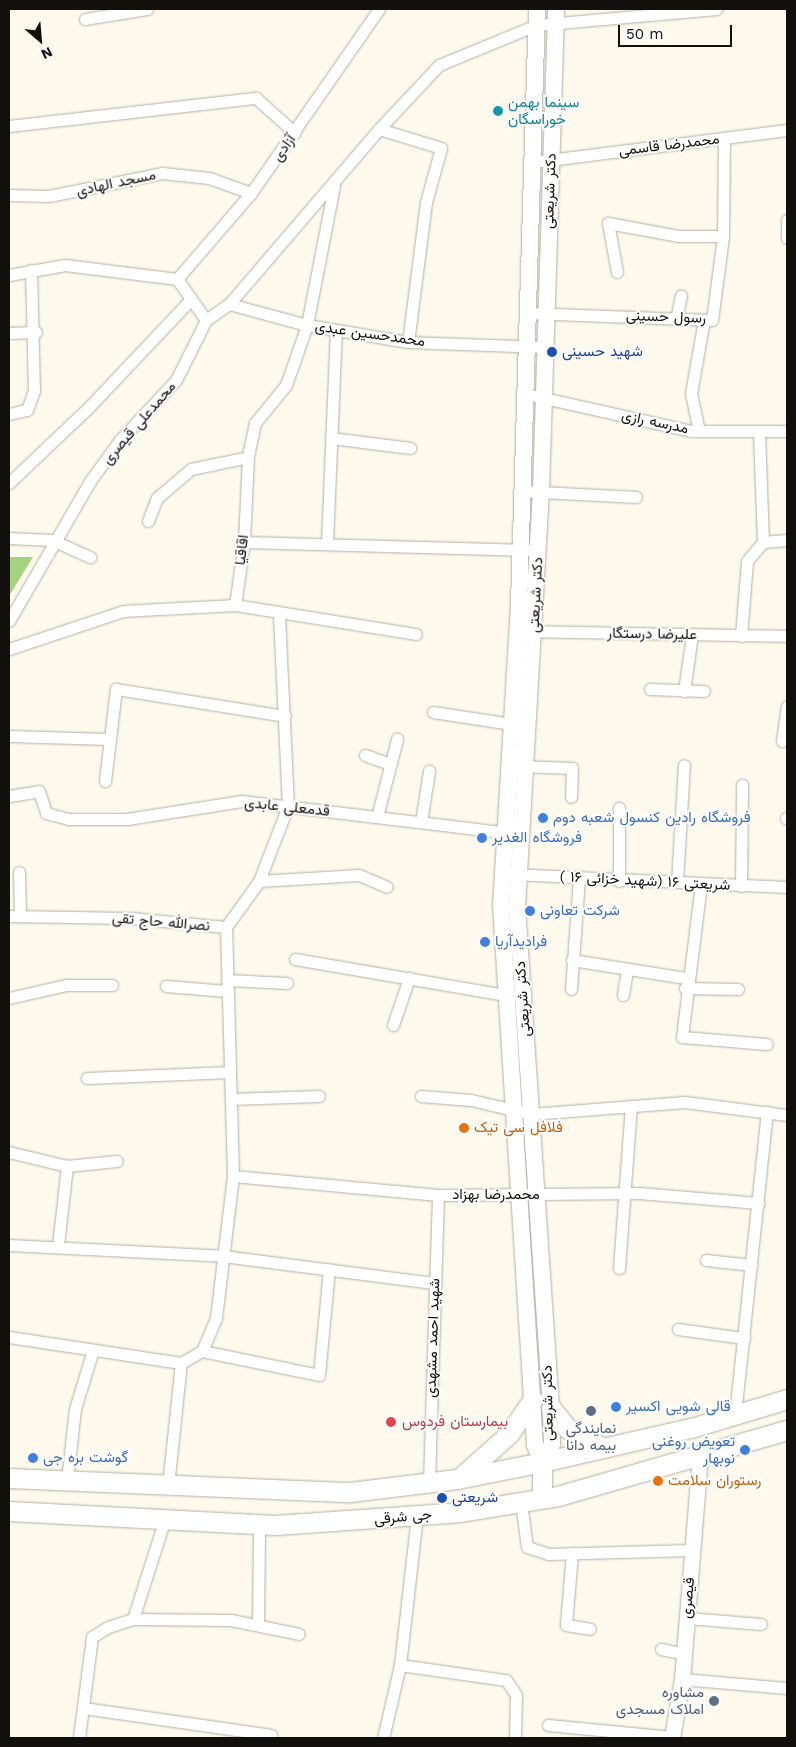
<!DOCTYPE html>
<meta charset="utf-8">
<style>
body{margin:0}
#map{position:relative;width:796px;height:1747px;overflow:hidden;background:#fdf9ec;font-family:"Work Sans",Vazirmatn,sans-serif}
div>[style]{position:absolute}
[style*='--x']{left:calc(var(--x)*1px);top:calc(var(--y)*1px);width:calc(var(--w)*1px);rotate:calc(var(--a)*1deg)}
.forest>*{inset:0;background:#a3d37e}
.roads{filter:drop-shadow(0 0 1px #b4b0a4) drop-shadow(0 0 1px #b4b0a4)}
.minor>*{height:11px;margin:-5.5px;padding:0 5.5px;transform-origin:5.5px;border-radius:5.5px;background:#fff}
.tertiary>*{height:15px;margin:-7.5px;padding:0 7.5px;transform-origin:7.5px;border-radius:7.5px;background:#fff}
.secondary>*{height:16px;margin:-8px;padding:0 8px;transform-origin:8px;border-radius:8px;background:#fff}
.primary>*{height:19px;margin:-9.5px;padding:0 9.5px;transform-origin:9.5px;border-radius:9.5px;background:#fff}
.dots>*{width:14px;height:14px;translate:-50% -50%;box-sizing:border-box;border:2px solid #fff;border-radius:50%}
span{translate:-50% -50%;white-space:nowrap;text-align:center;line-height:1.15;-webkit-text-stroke:4px #fff;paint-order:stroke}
.culture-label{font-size:15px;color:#0d838f}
.left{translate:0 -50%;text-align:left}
.street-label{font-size:15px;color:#11100c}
.transit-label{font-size:15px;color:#164399}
.shop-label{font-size:15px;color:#366cbe}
.right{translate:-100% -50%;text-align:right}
.food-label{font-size:15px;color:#c56008}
.health-label{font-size:15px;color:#be3a42}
.service-label{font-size:15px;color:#4e5e75}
.frame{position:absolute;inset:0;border:10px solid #11100c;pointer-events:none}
.north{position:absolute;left:15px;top:15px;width:50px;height:50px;-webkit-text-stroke:4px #fff;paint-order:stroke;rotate:153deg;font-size:14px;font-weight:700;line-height:20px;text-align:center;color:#11100c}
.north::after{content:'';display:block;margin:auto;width:18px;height:22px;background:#11100c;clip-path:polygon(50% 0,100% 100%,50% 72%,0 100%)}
.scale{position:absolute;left:618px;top:25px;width:114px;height:22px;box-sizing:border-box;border:2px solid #11100c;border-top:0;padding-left:6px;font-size:15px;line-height:18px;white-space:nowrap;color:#11100c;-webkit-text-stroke:4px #fff;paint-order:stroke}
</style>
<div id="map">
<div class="forest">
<i style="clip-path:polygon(9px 557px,33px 557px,9px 596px)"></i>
</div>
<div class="roads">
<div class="minor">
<i style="--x:85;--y:19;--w:63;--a:-9.2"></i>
<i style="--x:9;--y:126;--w:249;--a:-6.5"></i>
<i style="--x:256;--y:98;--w:52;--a:41.9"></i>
<i style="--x:379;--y:129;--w:88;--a:-46.8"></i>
<i style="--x:439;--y:65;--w:105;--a:-22.4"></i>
<i style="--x:536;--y:25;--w:181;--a:-5.1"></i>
<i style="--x:533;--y:162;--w:256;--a:-7.2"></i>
<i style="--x:334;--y:186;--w:142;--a:101"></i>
<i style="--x:307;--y:325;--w:64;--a:109.3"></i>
<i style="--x:286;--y:385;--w:49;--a:129.2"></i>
<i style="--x:255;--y:423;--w:35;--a:102"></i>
<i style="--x:248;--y:457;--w:85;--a:92.7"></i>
<i style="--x:244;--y:542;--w:64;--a:98.1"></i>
<i style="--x:235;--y:605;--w:183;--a:9.1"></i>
<i style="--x:9;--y:195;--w:40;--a:1.4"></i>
<i style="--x:49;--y:196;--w:115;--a:-11.5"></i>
<i style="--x:162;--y:173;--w:47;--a:6.1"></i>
<i style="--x:209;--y:178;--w:45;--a:19.7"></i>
<i style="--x:787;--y:220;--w:18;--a:90"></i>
<i style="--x:617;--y:272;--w:50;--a:-100.4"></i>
<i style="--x:608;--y:223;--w:71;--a:10.5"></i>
<i style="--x:678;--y:236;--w:45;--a:0"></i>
<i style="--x:9;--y:275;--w:57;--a:-10.1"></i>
<i style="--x:65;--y:265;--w:113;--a:7.1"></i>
<i style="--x:177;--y:279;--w:50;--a:54.7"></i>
<i style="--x:177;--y:279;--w:113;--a:-49.3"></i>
<i style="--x:251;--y:193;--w:224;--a:-55.2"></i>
<i style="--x:229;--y:304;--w:81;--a:15.1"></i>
<i style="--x:307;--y:325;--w:102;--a:9.6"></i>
<i style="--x:408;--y:342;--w:136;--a:2.1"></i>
<i style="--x:528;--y:313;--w:184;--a:2.2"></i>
<i style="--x:712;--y:320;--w:85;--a:-82.5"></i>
<i style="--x:723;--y:236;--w:97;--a:-89.4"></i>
<i style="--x:676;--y:319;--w:24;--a:-78"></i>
<i style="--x:9;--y:333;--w:27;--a:-2"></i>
<i style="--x:526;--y:394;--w:169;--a:12.6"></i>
<i style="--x:691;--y:431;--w:96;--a:0"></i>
<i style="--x:9;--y:414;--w:18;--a:-13"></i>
<i style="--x:27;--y:410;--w:20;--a:-70"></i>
<i style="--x:34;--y:391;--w:121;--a:-91.4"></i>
<i style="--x:699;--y:431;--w:39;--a:-102"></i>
<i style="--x:691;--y:393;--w:74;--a:-79.9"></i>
<i style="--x:331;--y:438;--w:80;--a:7.2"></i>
<i style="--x:9;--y:483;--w:110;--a:-43.5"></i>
<i style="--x:89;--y:407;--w:149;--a:-46.6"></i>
<i style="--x:522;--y:491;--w:114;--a:3"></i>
<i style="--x:148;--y:521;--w:25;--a:-69"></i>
<i style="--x:157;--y:498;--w:45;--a:-40.5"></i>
<i style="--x:191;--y:469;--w:58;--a:-11.9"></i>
<i style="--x:9;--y:538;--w:43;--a:2.7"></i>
<i style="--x:52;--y:540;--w:42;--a:24.1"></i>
<i style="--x:244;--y:542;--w:294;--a:1.6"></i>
<i style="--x:763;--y:542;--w:24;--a:-5"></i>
<i style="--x:327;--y:543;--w:213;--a:-87.6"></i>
<i style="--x:9;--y:621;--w:162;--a:-59.9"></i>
<i style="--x:90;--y:481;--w:51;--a:-53.8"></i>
<i style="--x:120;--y:440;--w:82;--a:-47"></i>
<i style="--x:176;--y:380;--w:67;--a:-63.4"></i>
<i style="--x:206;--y:320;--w:28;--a:-35"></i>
<i style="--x:229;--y:304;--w:230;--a:-49.4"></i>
<i style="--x:379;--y:129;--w:65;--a:17"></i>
<i style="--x:441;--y:148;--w:56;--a:105.5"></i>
<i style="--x:426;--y:202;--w:141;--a:97.3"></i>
<i style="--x:527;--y:631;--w:260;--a:1.1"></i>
<i style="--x:741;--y:636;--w:75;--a:-85.4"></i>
<i style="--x:747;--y:561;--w:25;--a:-50"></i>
<i style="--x:763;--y:542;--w:111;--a:-92.1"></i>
<i style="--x:9;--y:649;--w:120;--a:-18.4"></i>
<i style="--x:123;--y:611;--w:112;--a:-3.1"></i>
<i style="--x:650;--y:689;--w:54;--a:2.1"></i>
<i style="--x:684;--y:691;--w:57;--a:-81.9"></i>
<i style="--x:433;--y:712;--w:86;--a:8.7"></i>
<i style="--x:9;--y:736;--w:99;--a:1.7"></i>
<i style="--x:782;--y:741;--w:35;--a:-82"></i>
<i style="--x:365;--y:755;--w:27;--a:20"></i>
<i style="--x:520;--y:766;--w:52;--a:2.2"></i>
<i style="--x:572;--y:768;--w:29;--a:92"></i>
<i style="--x:105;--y:781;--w:93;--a:-83.2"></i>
<i style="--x:116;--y:689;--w:171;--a:9.1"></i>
<i style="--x:9;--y:796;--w:30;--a:-9"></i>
<i style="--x:39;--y:791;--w:23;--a:72"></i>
<i style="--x:46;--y:813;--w:24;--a:15"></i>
<i style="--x:69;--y:819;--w:58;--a:0"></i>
<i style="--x:127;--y:819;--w:116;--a:-8.9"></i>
<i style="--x:242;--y:801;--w:272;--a:6.8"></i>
<i style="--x:619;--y:808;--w:73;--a:90"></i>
<i style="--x:377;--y:817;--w:81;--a:-75.6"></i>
<i style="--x:786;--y:818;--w:1;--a:0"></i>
<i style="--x:421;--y:822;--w:52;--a:-81.1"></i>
<i style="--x:19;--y:872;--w:44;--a:88.7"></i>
<i style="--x:512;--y:874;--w:275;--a:2.7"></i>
<i style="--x:259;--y:881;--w:100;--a:-3.4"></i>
<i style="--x:359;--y:875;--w:30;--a:23"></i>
<i style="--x:677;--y:882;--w:117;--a:-86.6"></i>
<i style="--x:701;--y:884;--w:154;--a:97.1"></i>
<i style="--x:682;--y:1037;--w:85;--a:4.7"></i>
<i style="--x:741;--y:886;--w:101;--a:-89.4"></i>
<i style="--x:9;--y:916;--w:122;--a:0.9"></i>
<i style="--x:131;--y:918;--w:95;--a:5.4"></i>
<i style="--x:226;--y:927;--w:57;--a:-54.3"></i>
<i style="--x:259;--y:881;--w:80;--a:-68.9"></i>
<i style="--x:288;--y:806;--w:190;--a:-92.7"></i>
<i style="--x:295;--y:959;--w:220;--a:9.7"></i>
<i style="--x:572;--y:960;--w:115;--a:9"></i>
<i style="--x:227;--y:980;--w:60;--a:2.9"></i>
<i style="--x:166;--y:986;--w:61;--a:4.7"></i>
<i style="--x:685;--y:988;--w:53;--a:1.1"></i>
<i style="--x:571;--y:989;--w:111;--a:-85.9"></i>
<i style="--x:623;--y:995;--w:26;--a:-81"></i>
<i style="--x:9;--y:998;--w:58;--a:-12.8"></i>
<i style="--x:66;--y:985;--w:46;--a:0"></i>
<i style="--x:393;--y:1025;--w:50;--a:-71.2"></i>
<i style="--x:87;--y:1078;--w:143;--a:-2.4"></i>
<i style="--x:421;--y:1096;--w:50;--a:4.6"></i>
<i style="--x:471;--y:1100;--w:62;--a:13.1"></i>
<i style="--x:531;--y:1114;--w:154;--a:-4.5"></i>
<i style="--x:685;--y:1102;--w:103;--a:7.3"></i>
<i style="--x:231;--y:1099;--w:88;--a:-2"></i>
<i style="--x:9;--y:1152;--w:60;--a:13.6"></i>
<i style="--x:67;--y:1166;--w:50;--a:-5.7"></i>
<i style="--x:233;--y:1176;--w:206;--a:5.3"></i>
<i style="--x:438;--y:1195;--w:201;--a:-0.6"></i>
<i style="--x:639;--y:1193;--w:120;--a:4.8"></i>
<i style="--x:9;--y:1245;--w:214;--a:2.9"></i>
<i style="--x:223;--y:1256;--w:214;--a:7.3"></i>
<i style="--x:58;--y:1245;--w:80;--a:-83.5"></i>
<i style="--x:706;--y:1260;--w:46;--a:6.2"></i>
<i style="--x:619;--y:1268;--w:162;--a:-85.8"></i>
<i style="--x:678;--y:1329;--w:67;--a:7.8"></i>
<i style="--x:9;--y:1337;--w:174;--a:8.6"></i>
<i style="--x:181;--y:1363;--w:24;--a:-30"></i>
<i style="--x:202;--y:1351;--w:36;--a:-67"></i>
<i style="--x:216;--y:1318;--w:143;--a:-83.2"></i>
<i style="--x:233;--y:1176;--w:249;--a:-91.6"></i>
<i style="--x:202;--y:1351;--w:119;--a:11.6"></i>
<i style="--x:319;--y:1375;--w:106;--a:-84.6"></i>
<i style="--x:735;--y:1415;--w:305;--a:-84"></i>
<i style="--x:67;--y:1481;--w:72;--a:-83.7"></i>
<i style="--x:75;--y:1409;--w:62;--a:-73"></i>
<i style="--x:429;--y:1482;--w:287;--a:-88.2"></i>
<i style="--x:168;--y:1486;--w:124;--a:-84"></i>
<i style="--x:521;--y:1502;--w:45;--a:82.4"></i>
<i style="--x:527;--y:1547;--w:22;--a:18"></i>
<i style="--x:548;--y:1554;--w:144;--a:-1.6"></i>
<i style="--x:572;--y:1553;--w:72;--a:94.8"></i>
<i style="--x:566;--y:1625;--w:24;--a:9"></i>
<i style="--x:687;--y:1618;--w:74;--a:4.6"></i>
<i style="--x:133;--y:1619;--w:105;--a:-72.3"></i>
<i style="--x:258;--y:1625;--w:101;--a:-89.4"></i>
<i style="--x:661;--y:1649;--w:24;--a:12"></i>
<i style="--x:400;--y:1665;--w:107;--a:8.1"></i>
<i style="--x:506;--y:1680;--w:18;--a:56"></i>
<i style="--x:516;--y:1695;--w:43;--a:91.3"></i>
<i style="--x:682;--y:1679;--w:105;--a:4.9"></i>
<i style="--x:84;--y:1708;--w:189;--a:8.2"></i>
<i style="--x:548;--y:1725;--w:125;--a:5.5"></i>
<i style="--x:79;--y:1738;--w:102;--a:-82.7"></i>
<i style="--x:92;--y:1637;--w:19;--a:-32"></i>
<i style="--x:108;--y:1627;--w:26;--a:-18"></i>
<i style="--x:133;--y:1619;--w:98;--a:0.6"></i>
<i style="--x:231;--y:1620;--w:69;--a:11.6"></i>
<i style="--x:383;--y:1738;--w:75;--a:-76.9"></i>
<i style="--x:400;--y:1665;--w:150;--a:-83.5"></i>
</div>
<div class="tertiary">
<i style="--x:672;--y:1738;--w:60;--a:-80.4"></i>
<i style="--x:682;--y:1679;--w:223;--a:-85.4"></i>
</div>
<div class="secondary">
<i style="--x:537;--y:9;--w:596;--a:91.73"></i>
<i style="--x:519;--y:605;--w:301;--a:93.4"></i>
<i style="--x:501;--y:905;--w:541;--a:86.4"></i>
<i style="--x:535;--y:1445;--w:18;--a:68"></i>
<i style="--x:542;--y:1462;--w:21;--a:-61"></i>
<i style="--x:552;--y:1444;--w:36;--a:-92"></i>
<i style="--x:551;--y:1408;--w:502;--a:-93.88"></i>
<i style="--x:517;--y:907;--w:417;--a:-86.7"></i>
<i style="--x:541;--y:491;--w:482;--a:-88.2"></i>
</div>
<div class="primary">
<i style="--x:551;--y:1408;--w:27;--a:51"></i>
<i style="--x:568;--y:1429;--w:40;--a:28"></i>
<i style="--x:463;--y:1475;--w:62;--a:-41.7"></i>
<i style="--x:509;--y:1434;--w:42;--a:-55.6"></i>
<i style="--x:9;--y:1478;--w:341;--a:2.4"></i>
<i style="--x:350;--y:1492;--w:108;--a:-6.9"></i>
<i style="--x:457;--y:1479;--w:87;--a:-11.3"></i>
<i style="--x:542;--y:1462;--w:153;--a:-12.9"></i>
<i style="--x:691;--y:1428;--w:100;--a:-16.8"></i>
<i style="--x:542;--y:1498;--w:36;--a:-90"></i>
<i style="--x:9;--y:1511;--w:266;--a:3"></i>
<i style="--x:275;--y:1525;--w:184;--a:-4"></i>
<i style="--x:459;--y:1512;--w:100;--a:-9.2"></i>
<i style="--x:558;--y:1496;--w:238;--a:-16.1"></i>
</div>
</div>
<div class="dots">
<i style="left:498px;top:111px;background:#0f9aa8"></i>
<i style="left:552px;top:352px;background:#1a4fb4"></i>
<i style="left:543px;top:818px;background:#3f7fe0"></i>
<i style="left:482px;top:838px;background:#3f7fe0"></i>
<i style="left:530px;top:911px;background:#3f7fe0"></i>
<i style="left:485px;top:942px;background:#3f7fe0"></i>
<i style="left:464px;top:1128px;background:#e8710a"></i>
<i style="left:616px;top:1407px;background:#3f7fe0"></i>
<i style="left:591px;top:1411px;background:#5c6f8a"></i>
<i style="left:391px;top:1422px;background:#e0444e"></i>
<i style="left:745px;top:1450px;background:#3f7fe0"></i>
<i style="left:33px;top:1458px;background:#3f7fe0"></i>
<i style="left:658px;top:1481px;background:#e8710a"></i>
<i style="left:442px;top:1498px;background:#1a4fb4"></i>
<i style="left:714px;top:1701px;background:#5c6f8a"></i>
</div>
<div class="culture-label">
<span class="left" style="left:508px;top:111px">سینما بهمن<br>خوراسگان</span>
</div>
<div class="street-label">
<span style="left:669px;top:145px;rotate:-7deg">محمدرضا قاسمی</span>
<span style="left:284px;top:148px;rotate:-54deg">آزادی</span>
<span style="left:116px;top:183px;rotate:-12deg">مسجد الهادی</span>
<span style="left:550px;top:191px;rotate:-88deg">دکتر شریعتی</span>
<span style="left:666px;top:317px;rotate:2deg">رسول حسینی</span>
<span style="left:370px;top:334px;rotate:8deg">محمدحسین عبدی</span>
<span style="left:655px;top:422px;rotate:12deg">مدرسه رازی</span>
<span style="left:139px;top:423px;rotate:-49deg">محمدعلی قیصری</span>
<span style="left:242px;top:550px;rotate:-83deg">اقاقیا</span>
<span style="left:536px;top:595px;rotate:-87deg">دکتر شریعتی</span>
<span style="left:652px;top:634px;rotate:1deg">علیرضا درستگار</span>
<span style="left:287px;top:807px;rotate:6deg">قدمعلی عابدی</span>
<span style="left:645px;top:881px;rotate:3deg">شریعتی ۱۶ (شهید خزائی ۱۶ )</span>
<span style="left:161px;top:922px;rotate:5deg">نصرالله حاج تقی</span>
<span style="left:523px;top:999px;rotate:-94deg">دکتر شریعتی</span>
<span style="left:496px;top:1195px">محمدرضا بهزاد</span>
<span style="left:433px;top:1338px;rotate:-88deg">شهید احمد مشهدی</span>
<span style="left:548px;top:1403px;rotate:-91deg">دکتر شریعتی</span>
<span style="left:403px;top:1517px;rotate:-5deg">جی شرقی</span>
<span style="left:688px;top:1598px;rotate:-85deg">قیصری</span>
</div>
<div class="transit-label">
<span class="left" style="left:562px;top:352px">شهید حسینی</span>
<span class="left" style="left:452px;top:1498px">شریعتی</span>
</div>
<div class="shop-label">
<span class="left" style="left:553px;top:818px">فروشگاه رادین کنسول شعبه دوم</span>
<span class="left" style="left:492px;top:838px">فروشگاه الغدیر</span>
<span class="left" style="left:540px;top:911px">شرکت تعاونی</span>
<span class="left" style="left:495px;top:942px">فرادیدآریا</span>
<span class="left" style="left:626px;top:1407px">قالی شویی اکسیر</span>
<span class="right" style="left:735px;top:1450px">تعویض روغنی<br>نوبهار</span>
<span class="left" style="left:43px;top:1458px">گوشت بره جی</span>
</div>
<div class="food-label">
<span class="left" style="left:474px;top:1128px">فلافل سی تیک</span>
<span class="left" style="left:668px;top:1481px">رستوران سلامت</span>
</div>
<div class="health-label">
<span class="left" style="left:402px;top:1422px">بیمارستان فردوس</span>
</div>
<div class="service-label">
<span style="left:591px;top:1437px">نمایندگی<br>بیمه دانا</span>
<span class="right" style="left:704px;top:1701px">مشاوره<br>املاک مسجدی</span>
</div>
<div class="frame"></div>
<div class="north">N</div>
<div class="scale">50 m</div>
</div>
